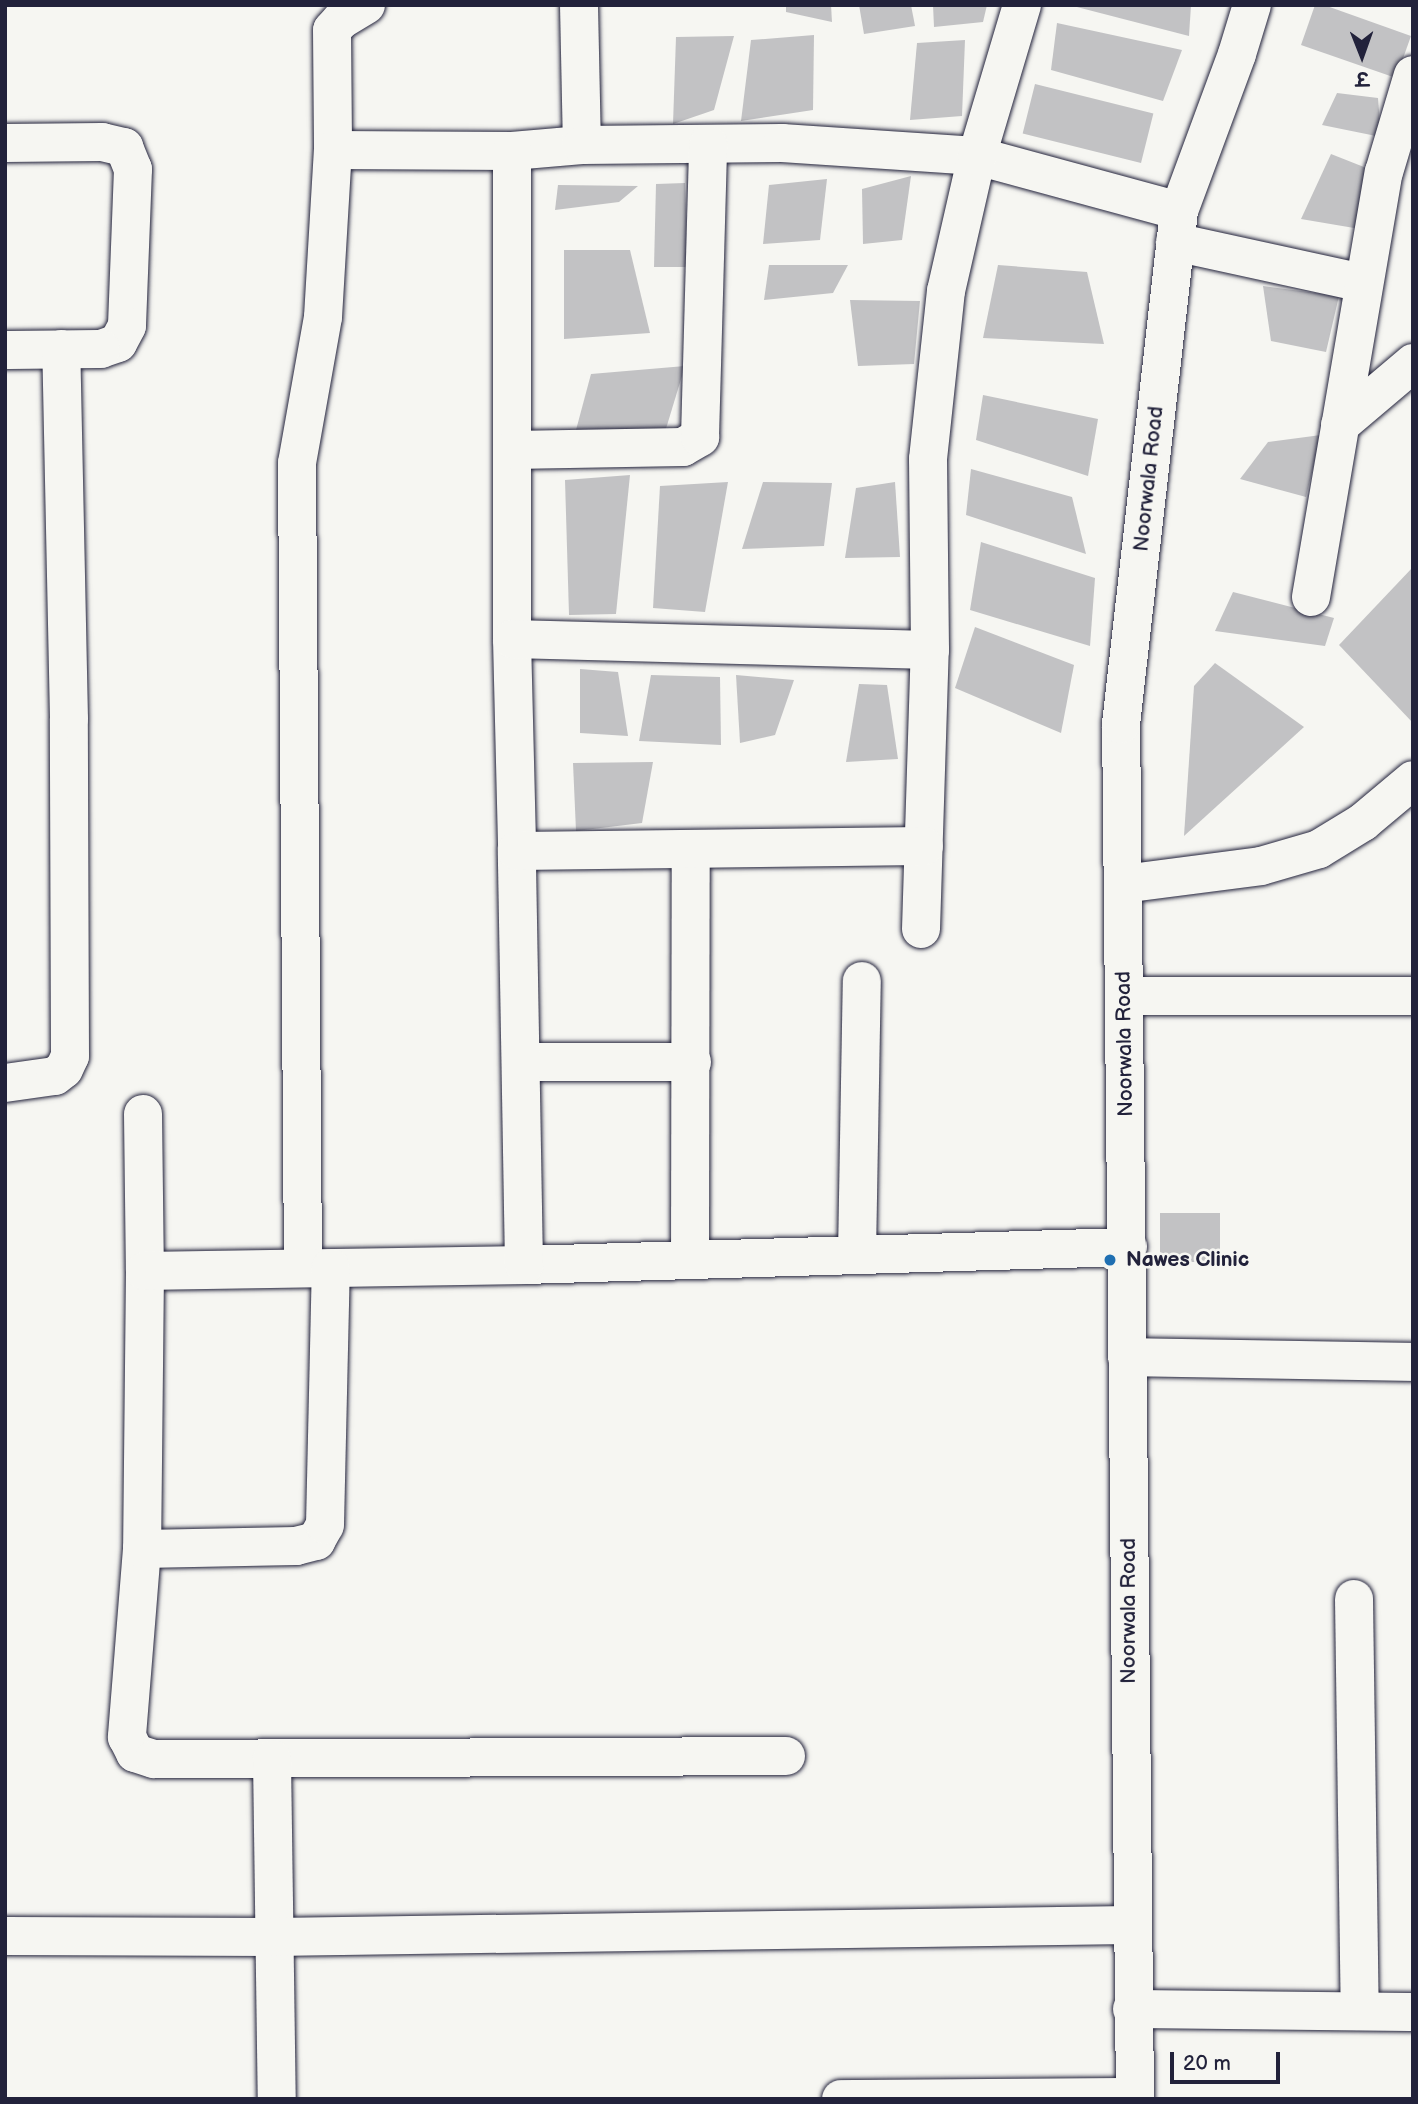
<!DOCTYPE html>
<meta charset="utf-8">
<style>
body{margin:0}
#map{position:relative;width:1418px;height:2104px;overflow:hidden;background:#f6f6f2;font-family:"Balsamiq Sans","Playpen Sans Deva",sans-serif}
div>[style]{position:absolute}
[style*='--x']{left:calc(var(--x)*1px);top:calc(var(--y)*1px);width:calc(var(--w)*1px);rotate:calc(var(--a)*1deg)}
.building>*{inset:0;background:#c2c2c4;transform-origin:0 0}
.roads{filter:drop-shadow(0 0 2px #22223b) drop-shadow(0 0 2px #22223b)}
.street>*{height:38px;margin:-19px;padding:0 19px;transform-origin:19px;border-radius:19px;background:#f6f6f2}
.secondary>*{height:38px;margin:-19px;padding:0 19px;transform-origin:19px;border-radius:19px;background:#f6f6f2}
.dots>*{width:19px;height:19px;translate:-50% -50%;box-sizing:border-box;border:4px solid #f6f6f2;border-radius:50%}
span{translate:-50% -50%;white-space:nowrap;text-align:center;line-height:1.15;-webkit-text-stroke:5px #f6f6f2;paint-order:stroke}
.street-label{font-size:21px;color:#22223b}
.poi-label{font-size:21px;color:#22223b;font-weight:700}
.left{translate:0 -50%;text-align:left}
.frame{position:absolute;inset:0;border:7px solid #22223b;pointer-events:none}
.north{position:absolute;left:1327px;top:21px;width:70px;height:70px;-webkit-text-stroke:5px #f6f6f2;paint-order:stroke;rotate:179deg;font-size:19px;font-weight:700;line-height:28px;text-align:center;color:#22223b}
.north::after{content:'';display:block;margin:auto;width:24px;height:32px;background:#22223b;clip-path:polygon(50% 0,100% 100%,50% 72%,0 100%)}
.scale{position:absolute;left:1170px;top:2052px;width:110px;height:32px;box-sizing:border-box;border:4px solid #22223b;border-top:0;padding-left:9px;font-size:21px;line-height:24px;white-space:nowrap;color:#22223b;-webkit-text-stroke:5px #f6f6f2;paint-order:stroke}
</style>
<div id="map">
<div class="building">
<i style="clip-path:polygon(786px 5px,831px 5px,832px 22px,786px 12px)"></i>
<i style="clip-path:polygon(859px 5px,911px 5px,915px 26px,864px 34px)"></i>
<i style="clip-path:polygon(933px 5px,987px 5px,983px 22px,934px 27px)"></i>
<i style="clip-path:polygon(1073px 5px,1191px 5px,1189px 36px,1073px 6px)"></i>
<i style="clip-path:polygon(1315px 5px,1324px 5px,1411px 36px,1396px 78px,1301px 45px)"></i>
<i style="clip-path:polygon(1057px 23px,1182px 50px,1163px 101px,1051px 70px)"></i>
<i style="clip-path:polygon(814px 35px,813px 110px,741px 121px,751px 40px)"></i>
<i style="clip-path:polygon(734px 36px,714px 110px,673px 124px,676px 37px)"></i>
<i style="clip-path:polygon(965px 40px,962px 116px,910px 120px,917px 43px)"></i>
<i style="left:1035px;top:84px;width:122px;height:51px;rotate:14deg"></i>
<i style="clip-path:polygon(1337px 93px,1378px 98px,1381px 137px,1322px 125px)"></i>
<i style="clip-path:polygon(1331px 154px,1369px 169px,1360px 229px,1301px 219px)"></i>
<i style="clip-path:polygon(911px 176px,902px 240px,863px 244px,862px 189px)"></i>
<i style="clip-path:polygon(827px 179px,820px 240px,763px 244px,769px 185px)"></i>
<i style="clip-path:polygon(685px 183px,688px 267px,654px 267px,656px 184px)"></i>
<i style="clip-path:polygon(558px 185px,638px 186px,619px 202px,555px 210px)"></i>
<i style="clip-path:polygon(564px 250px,630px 250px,650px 333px,564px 339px)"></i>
<i style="clip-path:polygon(769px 265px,848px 265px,833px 293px,764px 300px)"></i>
<i style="clip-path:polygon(998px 265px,1087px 272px,1104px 344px,983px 338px)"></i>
<i style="clip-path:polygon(1263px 286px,1339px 296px,1326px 352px,1271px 341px)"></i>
<i style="clip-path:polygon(850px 300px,920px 301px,914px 364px,858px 366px)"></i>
<i style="clip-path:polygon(685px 366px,665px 432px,576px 430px,591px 374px)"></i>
<i style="clip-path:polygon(983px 395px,1098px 419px,1088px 476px,976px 440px)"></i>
<i style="clip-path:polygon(1321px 435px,1306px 497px,1240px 479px,1268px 442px)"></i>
<i style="clip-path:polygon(971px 469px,1072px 497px,1086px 554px,966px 515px)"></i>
<i style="clip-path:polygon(630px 475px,616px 614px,569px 615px,565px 480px)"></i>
<i style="clip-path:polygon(728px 482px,705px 612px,653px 608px,660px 486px)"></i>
<i style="clip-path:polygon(763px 482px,832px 483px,824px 546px,742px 549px)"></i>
<i style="clip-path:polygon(895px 482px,900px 557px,845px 558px,856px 488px)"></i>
<i style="clip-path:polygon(981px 542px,1095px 578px,1090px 646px,970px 610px)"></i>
<i style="clip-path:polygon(1413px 567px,1413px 723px,1339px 645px)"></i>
<i style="clip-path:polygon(1233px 592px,1334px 618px,1325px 646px,1215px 631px)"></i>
<i style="clip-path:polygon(975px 627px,1074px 665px,1061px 733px,955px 688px)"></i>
<i style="clip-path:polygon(1215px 663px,1304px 727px,1184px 836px,1194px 686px)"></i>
<i style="clip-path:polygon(580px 669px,618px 672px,628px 736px,580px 733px)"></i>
<i style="clip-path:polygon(651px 675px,720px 677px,721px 745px,639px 741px)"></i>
<i style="clip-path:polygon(736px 675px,794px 680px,775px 735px,740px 743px)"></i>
<i style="clip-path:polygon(859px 684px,887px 685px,898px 759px,846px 762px)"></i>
<i style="clip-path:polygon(653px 762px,642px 823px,576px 831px,573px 763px)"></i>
<i style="left:1160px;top:1213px;width:60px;height:49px"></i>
</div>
<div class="roads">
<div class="street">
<i style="--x:366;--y:5;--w:29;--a:149"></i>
<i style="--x:341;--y:20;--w:13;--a:132"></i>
<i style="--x:332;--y:30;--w:120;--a:89.5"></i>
<i style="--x:333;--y:150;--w:179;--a:0.3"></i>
<i style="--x:512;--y:151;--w:70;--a:-4.9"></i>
<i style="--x:579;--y:5;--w:140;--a:88.8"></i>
<i style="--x:582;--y:145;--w:200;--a:-0.6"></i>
<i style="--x:782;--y:143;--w:195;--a:3.8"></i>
<i style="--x:977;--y:156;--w:209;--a:15.2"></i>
<i style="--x:5;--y:143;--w:97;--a:-0.6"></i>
<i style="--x:102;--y:142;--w:23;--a:13"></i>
<i style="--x:124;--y:147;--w:24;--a:68"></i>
<i style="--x:133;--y:169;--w:157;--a:92.2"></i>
<i style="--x:127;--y:326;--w:19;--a:118"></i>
<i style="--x:118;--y:343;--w:18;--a:161"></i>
<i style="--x:101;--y:349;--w:96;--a:179.4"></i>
<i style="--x:512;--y:151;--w:488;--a:90"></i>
<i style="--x:512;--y:639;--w:212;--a:88.6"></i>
<i style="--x:1175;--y:242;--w:192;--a:12.3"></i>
<i style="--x:1340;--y:425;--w:96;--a:-40.3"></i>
<i style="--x:512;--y:450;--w:171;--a:-1"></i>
<i style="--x:683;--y:447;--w:20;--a:-30"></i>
<i style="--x:700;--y:437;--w:293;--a:-88.4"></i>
<i style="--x:1311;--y:597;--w:431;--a:-80.3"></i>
<i style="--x:1384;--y:172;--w:101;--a:-73.4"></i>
<i style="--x:512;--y:639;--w:418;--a:1.5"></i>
<i style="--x:1123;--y:884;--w:139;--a:-7.4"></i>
<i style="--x:1261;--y:866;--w:60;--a:-16.3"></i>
<i style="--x:1319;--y:849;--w:52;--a:-31.5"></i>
<i style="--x:1363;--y:822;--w:65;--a:-40"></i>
<i style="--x:921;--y:929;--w:279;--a:-88.2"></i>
<i style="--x:930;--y:650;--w:191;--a:-90.6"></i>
<i style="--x:928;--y:459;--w:169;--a:-83.9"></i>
<i style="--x:946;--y:291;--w:139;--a:-77.1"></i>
<i style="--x:977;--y:156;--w:158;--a:-73.4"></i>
<i style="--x:1125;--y:996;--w:288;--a:0"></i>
<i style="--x:521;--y:1062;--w:171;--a:0"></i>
<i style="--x:5;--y:1083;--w:50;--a:-8"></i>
<i style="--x:55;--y:1076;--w:11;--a:-38"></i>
<i style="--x:64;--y:1069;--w:14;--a:-65"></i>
<i style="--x:70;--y:1056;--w:337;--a:-90.2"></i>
<i style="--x:69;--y:719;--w:370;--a:-91.2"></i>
<i style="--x:143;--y:1114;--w:157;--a:89.3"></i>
<i style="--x:145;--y:1271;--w:278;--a:90.6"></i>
<i style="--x:142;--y:1549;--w:189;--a:94.6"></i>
<i style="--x:127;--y:1737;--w:18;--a:63"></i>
<i style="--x:135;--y:1753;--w:20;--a:18"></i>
<i style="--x:154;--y:1759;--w:632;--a:-0.27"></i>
<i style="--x:857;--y:1255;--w:274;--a:-89"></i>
<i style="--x:690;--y:1260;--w:410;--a:-89.9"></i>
<i style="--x:524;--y:1265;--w:604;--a:-1.71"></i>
<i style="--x:303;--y:1268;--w:805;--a:-90.43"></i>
<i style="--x:297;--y:463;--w:148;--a:-79.9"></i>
<i style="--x:323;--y:317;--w:167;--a:-86.6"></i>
<i style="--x:145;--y:1271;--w:379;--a:-0.9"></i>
<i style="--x:524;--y:1265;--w:414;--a:-91"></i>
<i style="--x:517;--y:851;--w:407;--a:-0.7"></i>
<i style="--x:1127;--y:1357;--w:286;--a:1"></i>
<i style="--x:142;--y:1549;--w:154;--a:-1.1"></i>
<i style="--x:296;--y:1546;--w:21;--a:-14"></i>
<i style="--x:316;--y:1541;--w:18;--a:-61"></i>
<i style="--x:325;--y:1525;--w:257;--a:-88.7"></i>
<i style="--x:1354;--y:1599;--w:412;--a:89.2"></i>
<i style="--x:272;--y:1759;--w:340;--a:89.2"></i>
<i style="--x:5;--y:1936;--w:268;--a:0.2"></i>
<i style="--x:273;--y:1937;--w:858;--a:-0.8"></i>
<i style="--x:1132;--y:2009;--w:281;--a:0.6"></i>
<i style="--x:841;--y:2099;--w:294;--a:-0.4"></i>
</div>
<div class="secondary">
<i style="--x:1135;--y:2099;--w:1375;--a:-90.58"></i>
<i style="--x:1121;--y:724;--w:516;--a:-83.55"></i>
<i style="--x:1179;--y:211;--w:167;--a:-69.7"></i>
<i style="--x:1237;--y:54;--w:51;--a:-73"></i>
</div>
</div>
<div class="dots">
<i style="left:1110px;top:1260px;background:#1f6fb2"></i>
</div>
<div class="street-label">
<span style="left:1149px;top:479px;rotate:-84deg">Noorwala Road</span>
<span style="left:1125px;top:1044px;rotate:-91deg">Noorwala Road</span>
<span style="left:1129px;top:1611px;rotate:-90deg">Noorwala Road</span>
</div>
<div class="poi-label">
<span class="left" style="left:1126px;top:1260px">Nawes Clinic</span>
</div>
<div class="frame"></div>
<div class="north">उ</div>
<div class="scale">20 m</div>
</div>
